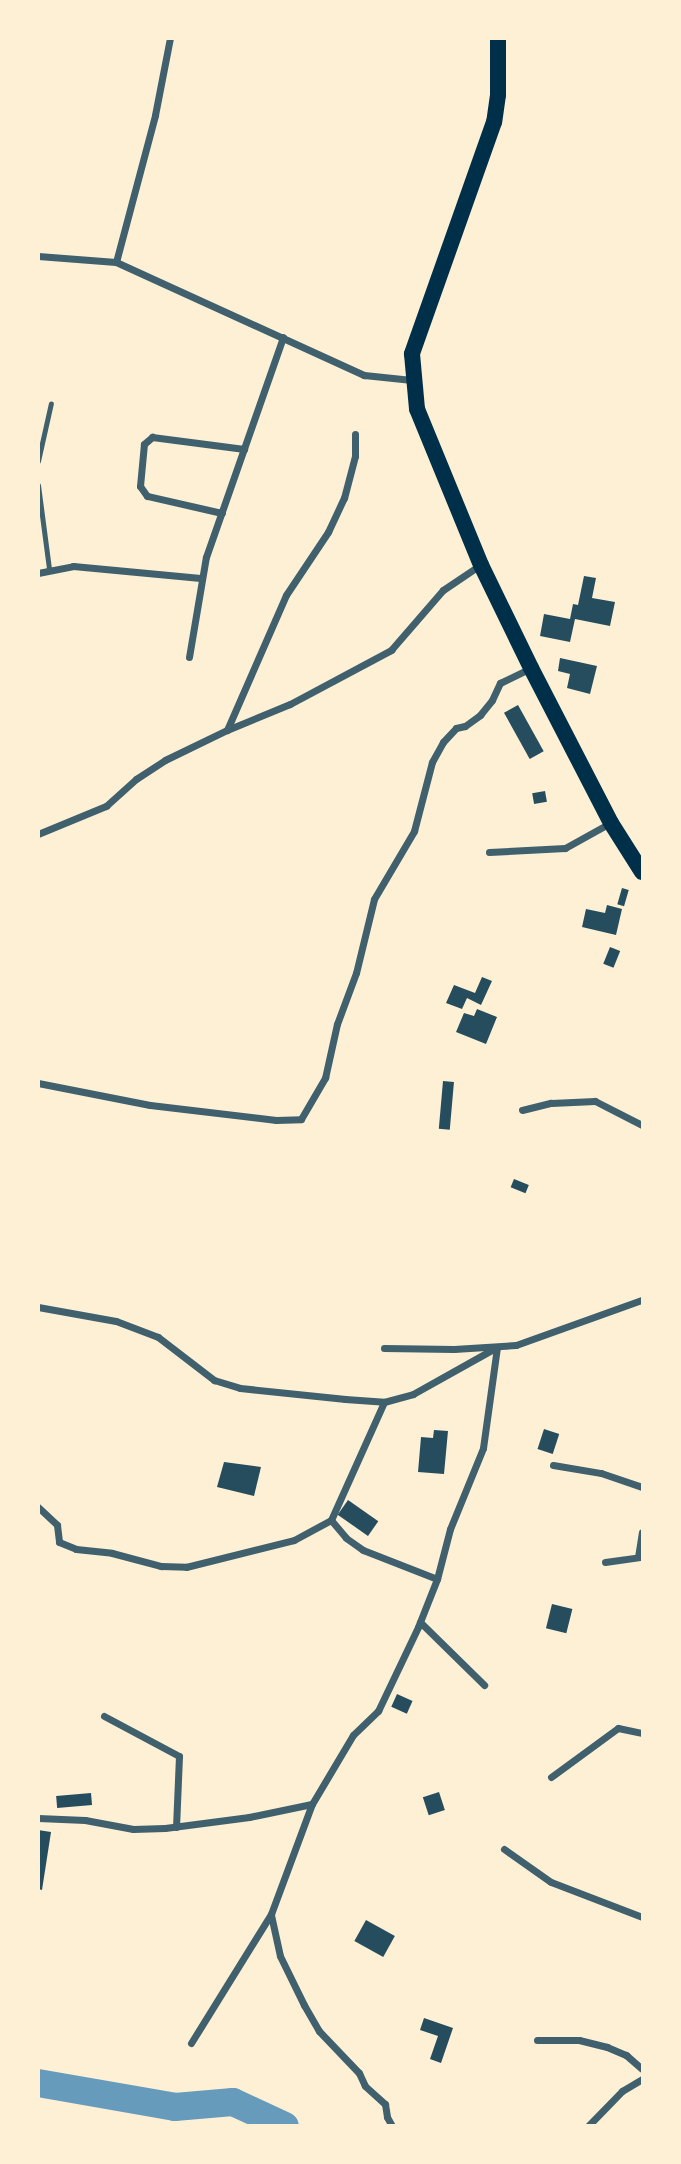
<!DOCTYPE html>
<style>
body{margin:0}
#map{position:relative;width:681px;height:2164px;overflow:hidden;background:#fdf0d5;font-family:Manrope,sans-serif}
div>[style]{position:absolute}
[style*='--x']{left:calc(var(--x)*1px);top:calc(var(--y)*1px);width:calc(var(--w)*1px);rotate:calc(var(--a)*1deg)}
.river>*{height:28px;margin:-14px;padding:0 14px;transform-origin:14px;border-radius:14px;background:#669bbc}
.building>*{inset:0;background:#264d5e;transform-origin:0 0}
.service>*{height:5px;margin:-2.5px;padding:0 2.5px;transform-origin:2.5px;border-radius:2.5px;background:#3f606c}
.minor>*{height:7px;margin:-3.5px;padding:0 3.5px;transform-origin:3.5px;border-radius:3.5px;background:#3f606c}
.primary>*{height:16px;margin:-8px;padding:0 8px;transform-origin:8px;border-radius:8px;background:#003049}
span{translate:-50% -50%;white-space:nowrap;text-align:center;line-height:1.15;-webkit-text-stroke:6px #fdf0d5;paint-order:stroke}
.frame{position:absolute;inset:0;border:40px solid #fdf0d5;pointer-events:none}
</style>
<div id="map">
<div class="river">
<i style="--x:38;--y:2083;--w:139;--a:9.9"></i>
<i style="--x:175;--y:2107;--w:58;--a:-4.9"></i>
<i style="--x:233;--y:2102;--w:57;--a:24.8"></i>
</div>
<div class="building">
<i style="clip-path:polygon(584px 576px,596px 578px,592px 598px,615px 602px,610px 626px,575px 619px,570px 642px,540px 636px,544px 614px,570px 619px,573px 604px,578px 605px)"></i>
<i style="clip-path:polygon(560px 658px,597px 666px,590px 694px,567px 688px,570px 674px,558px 671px)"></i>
<i style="left:518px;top:705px;width:53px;height:16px;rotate:61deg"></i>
<i style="left:545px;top:791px;width:11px;height:13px;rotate:80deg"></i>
<i style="left:622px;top:888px;width:7px;height:17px;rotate:16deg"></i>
<i style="clip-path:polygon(607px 905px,622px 909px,616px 935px,582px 927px,586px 909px,605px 913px)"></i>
<i style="left:610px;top:947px;width:11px;height:18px;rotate:22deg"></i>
<i style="clip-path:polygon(482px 977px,492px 981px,481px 1005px,467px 998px,462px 1009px,446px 1003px,454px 985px,475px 993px)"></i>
<i style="clip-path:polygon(477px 1009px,497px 1017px,486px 1044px,456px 1032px,464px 1013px,474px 1016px)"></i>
<i style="left:443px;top:1081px;width:11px;height:48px;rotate:5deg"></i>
<i style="left:514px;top:1179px;width:16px;height:9px;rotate:22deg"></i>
<i style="left:544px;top:1429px;width:16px;height:21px;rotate:18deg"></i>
<i style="clip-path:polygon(434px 1430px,448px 1431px,444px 1474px,418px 1472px,421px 1437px,433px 1438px)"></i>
<i style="clip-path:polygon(224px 1462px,261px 1467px,254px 1496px,217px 1487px)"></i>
<i style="left:348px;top:1500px;width:37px;height:18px;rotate:35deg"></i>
<i style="left:552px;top:1604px;width:21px;height:25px;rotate:14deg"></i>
<i style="left:397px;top:1694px;width:17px;height:14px;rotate:24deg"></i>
<i style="left:439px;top:1792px;width:19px;height:17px;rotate:72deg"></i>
<i style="left:91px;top:1793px;width:12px;height:35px;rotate:85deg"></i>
<i style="clip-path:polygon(38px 1830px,51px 1832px,42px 1890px,38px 1889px)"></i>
<i style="left:366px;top:1920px;width:33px;height:24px;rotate:29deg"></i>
<i style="clip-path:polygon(424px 2018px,453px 2028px,441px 2063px,430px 2059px,438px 2036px,420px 2030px)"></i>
</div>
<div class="service">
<i style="--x:38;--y:461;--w:59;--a:-77.4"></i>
<i style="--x:38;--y:485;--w:85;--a:82.5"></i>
</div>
<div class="minor">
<i style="--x:38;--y:256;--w:78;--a:4.4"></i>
<i style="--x:116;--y:262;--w:273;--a:24.5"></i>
<i style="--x:364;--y:375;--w:48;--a:5.9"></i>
<i style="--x:116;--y:262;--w:152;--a:-75.1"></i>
<i style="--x:155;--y:115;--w:78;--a:-79"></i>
<i style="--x:222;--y:513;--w:77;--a:-167.2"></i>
<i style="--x:147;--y:496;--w:12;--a:-125"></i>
<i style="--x:140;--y:486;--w:42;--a:-84.6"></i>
<i style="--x:144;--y:444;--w:11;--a:-41"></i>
<i style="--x:152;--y:437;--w:93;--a:7.4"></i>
<i style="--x:38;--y:573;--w:36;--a:-11"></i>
<i style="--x:73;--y:566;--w:128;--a:5.4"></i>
<i style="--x:189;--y:657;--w:101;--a:-80.4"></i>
<i style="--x:206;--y:557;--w:233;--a:-70.7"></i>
<i style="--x:227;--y:730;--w:68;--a:-22.4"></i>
<i style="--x:290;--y:704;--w:115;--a:-28.1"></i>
<i style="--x:391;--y:650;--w:79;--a:-49.1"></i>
<i style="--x:443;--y:590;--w:45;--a:-34"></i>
<i style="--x:38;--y:834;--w:74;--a:-22.4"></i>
<i style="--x:106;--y:806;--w:40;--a:-42"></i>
<i style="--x:136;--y:779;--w:35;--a:-33"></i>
<i style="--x:165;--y:760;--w:69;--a:-25.8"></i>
<i style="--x:227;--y:730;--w:147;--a:-66.4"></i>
<i style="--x:286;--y:595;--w:76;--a:-56.3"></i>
<i style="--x:328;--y:532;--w:38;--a:-65"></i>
<i style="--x:344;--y:498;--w:43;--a:-75.3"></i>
<i style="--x:355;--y:456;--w:22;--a:-90"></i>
<i style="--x:489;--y:852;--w:76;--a:-3"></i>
<i style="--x:565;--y:848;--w:51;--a:-29.1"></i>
<i style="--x:38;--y:1083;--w:114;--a:11.1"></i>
<i style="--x:150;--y:1105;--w:127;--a:6.8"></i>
<i style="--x:276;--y:1120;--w:25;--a:-2"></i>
<i style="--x:301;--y:1119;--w:48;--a:-59.7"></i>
<i style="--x:325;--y:1078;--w:55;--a:-77.5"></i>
<i style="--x:337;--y:1024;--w:54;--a:-69.6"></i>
<i style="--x:356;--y:973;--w:76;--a:-76.3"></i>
<i style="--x:374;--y:899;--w:79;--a:-59.5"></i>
<i style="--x:414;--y:831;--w:71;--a:-75.4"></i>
<i style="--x:432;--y:762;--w:23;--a:-61"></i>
<i style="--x:443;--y:742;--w:19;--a:-47"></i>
<i style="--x:456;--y:728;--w:9;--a:-13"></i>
<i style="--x:465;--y:726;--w:19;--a:-36"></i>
<i style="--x:480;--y:715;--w:19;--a:-51"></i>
<i style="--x:492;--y:700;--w:19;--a:-65"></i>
<i style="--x:500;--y:683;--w:34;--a:-26"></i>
<i style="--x:522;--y:1110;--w:30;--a:-14"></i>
<i style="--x:551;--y:1103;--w:44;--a:-2.6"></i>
<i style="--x:595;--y:1101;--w:53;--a:27.1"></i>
<i style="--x:38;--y:1307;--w:79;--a:10.2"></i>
<i style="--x:116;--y:1321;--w:45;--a:20.9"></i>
<i style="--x:158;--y:1337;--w:71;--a:37.5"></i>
<i style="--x:214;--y:1380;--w:27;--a:17"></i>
<i style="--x:240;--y:1388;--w:106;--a:6"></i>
<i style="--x:345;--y:1399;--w:39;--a:4"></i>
<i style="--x:384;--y:1402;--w:30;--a:-15"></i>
<i style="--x:413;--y:1394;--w:96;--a:-29.2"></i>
<i style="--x:384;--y:1348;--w:70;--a:0.8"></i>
<i style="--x:454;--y:1349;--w:62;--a:-3.7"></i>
<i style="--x:516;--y:1345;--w:134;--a:-19.7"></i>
<i style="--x:553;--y:1465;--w:49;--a:9.5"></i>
<i style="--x:601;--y:1473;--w:43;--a:18.9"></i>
<i style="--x:38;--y:1507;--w:26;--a:43"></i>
<i style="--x:57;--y:1525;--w:17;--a:83"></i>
<i style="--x:59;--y:1542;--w:18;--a:22"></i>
<i style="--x:76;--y:1549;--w:36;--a:6"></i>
<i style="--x:112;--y:1553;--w:51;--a:14.9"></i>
<i style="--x:161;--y:1566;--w:25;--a:2"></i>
<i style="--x:186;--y:1567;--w:111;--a:-14"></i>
<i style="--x:294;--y:1540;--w:42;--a:-28.4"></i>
<i style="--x:331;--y:1520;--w:129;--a:-65.8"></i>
<i style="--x:331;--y:1520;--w:23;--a:50"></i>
<i style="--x:346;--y:1538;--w:21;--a:35"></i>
<i style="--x:363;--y:1550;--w:79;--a:21.4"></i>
<i style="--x:638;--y:1557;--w:25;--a:-81"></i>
<i style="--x:605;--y:1562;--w:37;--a:-8"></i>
<i style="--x:420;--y:1622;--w:90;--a:44.5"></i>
<i style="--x:104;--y:1716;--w:85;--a:28.1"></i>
<i style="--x:179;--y:1756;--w:71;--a:92.4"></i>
<i style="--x:551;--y:1777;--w:83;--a:-36.2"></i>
<i style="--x:618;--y:1728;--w:25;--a:12"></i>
<i style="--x:38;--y:1818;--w:47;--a:2.4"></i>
<i style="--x:85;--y:1820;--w:49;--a:10.6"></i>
<i style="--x:133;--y:1829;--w:32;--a:-2"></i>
<i style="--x:165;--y:1828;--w:85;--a:-7.5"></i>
<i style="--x:249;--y:1817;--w:64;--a:-11.7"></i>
<i style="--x:504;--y:1849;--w:57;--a:35.1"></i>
<i style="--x:551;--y:1882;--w:97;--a:21"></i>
<i style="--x:271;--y:1915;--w:42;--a:77.6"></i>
<i style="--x:280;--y:1956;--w:55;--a:63.9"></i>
<i style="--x:304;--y:2005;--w:30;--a:60"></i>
<i style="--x:319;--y:2031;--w:58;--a:46.4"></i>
<i style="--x:359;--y:2073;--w:14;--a:65"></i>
<i style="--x:365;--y:2086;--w:27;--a:42"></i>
<i style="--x:385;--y:2104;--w:13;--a:81"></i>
<i style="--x:387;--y:2117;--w:10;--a:61"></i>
<i style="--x:537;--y:2040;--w:42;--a:0"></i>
<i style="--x:579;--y:2040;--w:29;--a:14"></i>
<i style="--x:607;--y:2047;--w:21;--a:23"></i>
<i style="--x:626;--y:2055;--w:21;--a:41"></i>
<i style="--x:191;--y:2043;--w:152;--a:-58.2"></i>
<i style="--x:271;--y:1914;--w:117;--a:-69.6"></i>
<i style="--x:312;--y:1804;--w:80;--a:-59.3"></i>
<i style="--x:353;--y:1735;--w:35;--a:-44"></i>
<i style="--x:378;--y:1711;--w:93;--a:-64.5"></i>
<i style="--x:418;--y:1627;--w:52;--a:-68.4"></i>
<i style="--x:437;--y:1579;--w:52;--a:-75.4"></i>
<i style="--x:450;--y:1529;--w:87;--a:-67.8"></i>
<i style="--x:483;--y:1448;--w:102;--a:-82.1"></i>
<i style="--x:588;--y:2126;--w:49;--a:-45.8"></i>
<i style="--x:622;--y:2091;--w:23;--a:-31"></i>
</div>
<div class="primary">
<i style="--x:498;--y:38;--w:57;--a:90"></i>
<i style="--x:498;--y:95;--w:27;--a:98"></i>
<i style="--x:494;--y:122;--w:246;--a:109.5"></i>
<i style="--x:412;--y:354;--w:55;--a:84.8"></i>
<i style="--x:417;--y:409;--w:169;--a:67.7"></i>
<i style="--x:481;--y:565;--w:114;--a:64.1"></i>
<i style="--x:531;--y:668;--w:174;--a:62.7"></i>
<i style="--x:611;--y:823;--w:58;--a:57.7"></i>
</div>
<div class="frame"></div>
</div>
